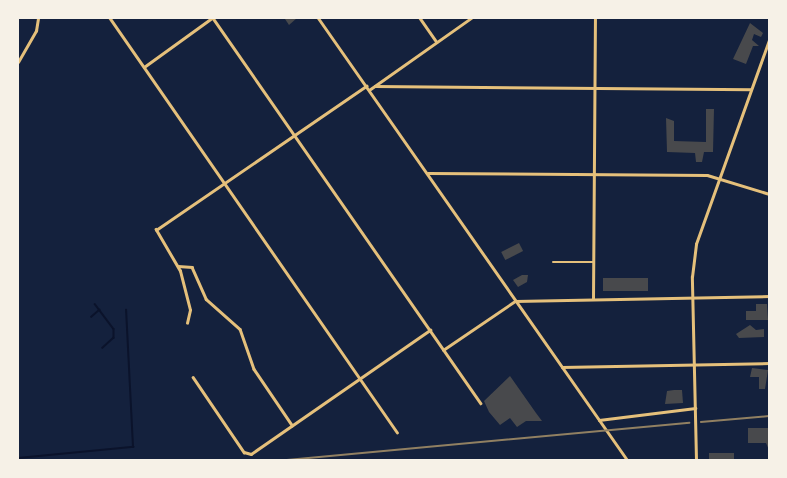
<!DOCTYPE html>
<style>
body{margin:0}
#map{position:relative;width:787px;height:478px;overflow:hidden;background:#14213d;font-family:"Crimson Pro",serif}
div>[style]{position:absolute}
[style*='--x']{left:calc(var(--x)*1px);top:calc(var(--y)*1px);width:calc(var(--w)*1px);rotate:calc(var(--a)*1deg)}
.stream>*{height:1.5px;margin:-0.75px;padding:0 0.75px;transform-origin:0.75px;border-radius:0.75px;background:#0b132b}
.building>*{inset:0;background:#48494c;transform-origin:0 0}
.minor>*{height:2.5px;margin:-1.25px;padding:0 1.25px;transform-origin:1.25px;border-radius:1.25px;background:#e5c07b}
.tertiary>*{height:3px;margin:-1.5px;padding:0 1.5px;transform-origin:1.5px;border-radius:1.5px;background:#e5c07b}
.rail>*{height:1.5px;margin:-0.75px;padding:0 0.75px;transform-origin:0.75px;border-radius:0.75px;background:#918062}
span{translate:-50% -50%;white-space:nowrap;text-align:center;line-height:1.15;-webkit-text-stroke:4px #f6f1e7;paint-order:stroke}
.frame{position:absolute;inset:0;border:19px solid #f6f1e7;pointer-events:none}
</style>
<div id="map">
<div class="stream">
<i style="--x:95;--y:304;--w:31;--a:53"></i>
<i style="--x:114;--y:329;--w:9;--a:90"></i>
<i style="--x:114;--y:338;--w:15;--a:138"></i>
<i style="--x:91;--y:317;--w:11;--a:-41"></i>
<i style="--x:18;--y:458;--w:116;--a:-5.5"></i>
<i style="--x:133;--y:447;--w:137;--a:-92.9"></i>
</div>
<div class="building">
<i style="clip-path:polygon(297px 18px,289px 25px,285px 19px,286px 18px)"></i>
<i style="clip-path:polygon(750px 23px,763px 33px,761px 37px,754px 34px,752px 40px,759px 46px,753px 46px,746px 64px,733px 59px)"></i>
<i style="clip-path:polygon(706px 109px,714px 109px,713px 152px,704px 152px,702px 162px,696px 162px,695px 153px,667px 152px,666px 118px,674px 121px,674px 141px,706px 142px)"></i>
<i style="left:519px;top:243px;width:9px;height:20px;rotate:63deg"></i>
<i style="clip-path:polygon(522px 275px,528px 275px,527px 282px,518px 287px,513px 280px)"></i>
<i style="left:603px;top:278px;width:45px;height:13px"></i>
<i style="clip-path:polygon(756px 304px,767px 304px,768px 320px,746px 320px,746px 311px,756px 311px)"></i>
<i style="clip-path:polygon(750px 325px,756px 330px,764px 329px,764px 337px,739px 338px,736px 334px)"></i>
<i style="clip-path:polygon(752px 368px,768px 370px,765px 389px,759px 389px,759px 377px,750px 377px)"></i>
<i style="clip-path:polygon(510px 376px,536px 413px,542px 421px,526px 421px,517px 427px,510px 418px,500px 425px,489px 412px,484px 401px)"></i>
<i style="clip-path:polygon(674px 390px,682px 390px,683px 403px,665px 404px,667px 391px)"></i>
<i style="clip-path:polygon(748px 428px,769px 428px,769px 450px,766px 443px,748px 443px)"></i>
<i style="left:709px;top:453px;width:25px;height:7px"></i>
</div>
<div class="minor">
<i style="--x:110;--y:18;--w:504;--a:55.27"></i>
<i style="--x:213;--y:18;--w:469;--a:55.2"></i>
<i style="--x:420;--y:18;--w:29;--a:55"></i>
<i style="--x:18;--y:62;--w:36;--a:-60"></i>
<i style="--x:36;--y:31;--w:13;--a:-81"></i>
<i style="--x:144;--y:67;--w:84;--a:-35.8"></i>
<i style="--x:375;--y:86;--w:376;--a:0.5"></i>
<i style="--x:369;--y:90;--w:125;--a:-35.2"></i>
<i style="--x:553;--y:262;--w:40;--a:0"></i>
<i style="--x:178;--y:266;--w:14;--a:4"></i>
<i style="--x:192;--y:267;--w:35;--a:66"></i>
<i style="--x:206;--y:299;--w:45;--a:41.4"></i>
<i style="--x:240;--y:329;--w:42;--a:70.7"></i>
<i style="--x:254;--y:369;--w:68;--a:55.8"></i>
<i style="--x:593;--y:299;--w:281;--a:-89.6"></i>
<i style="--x:187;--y:323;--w:13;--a:-77"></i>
<i style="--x:190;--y:310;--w:40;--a:-104.4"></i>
<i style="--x:180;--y:271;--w:48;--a:-120.3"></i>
<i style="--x:156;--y:230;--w:255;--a:-34.4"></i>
<i style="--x:443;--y:350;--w:87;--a:-34.2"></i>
<i style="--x:515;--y:301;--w:254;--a:-1.1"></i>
<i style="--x:562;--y:367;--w:207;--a:-1.1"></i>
<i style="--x:193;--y:377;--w:91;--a:55.8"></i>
<i style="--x:244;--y:452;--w:7;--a:16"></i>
<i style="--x:251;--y:454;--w:218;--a:-34.7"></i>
<i style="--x:599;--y:420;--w:97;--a:-7.1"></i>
<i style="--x:696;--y:460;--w:183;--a:-91.3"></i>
<i style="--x:692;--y:277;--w:33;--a:-83"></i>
<i style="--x:696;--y:244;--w:217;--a:-70.3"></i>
</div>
<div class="tertiary">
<i style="--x:318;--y:18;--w:539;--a:55.04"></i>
<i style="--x:428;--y:173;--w:279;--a:0.4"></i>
<i style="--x:707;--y:175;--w:65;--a:17"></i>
</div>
<div class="rail">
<i style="--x:701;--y:422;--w:68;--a:-5"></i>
<i style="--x:287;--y:460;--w:404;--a:-5.3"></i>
</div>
<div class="frame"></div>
</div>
